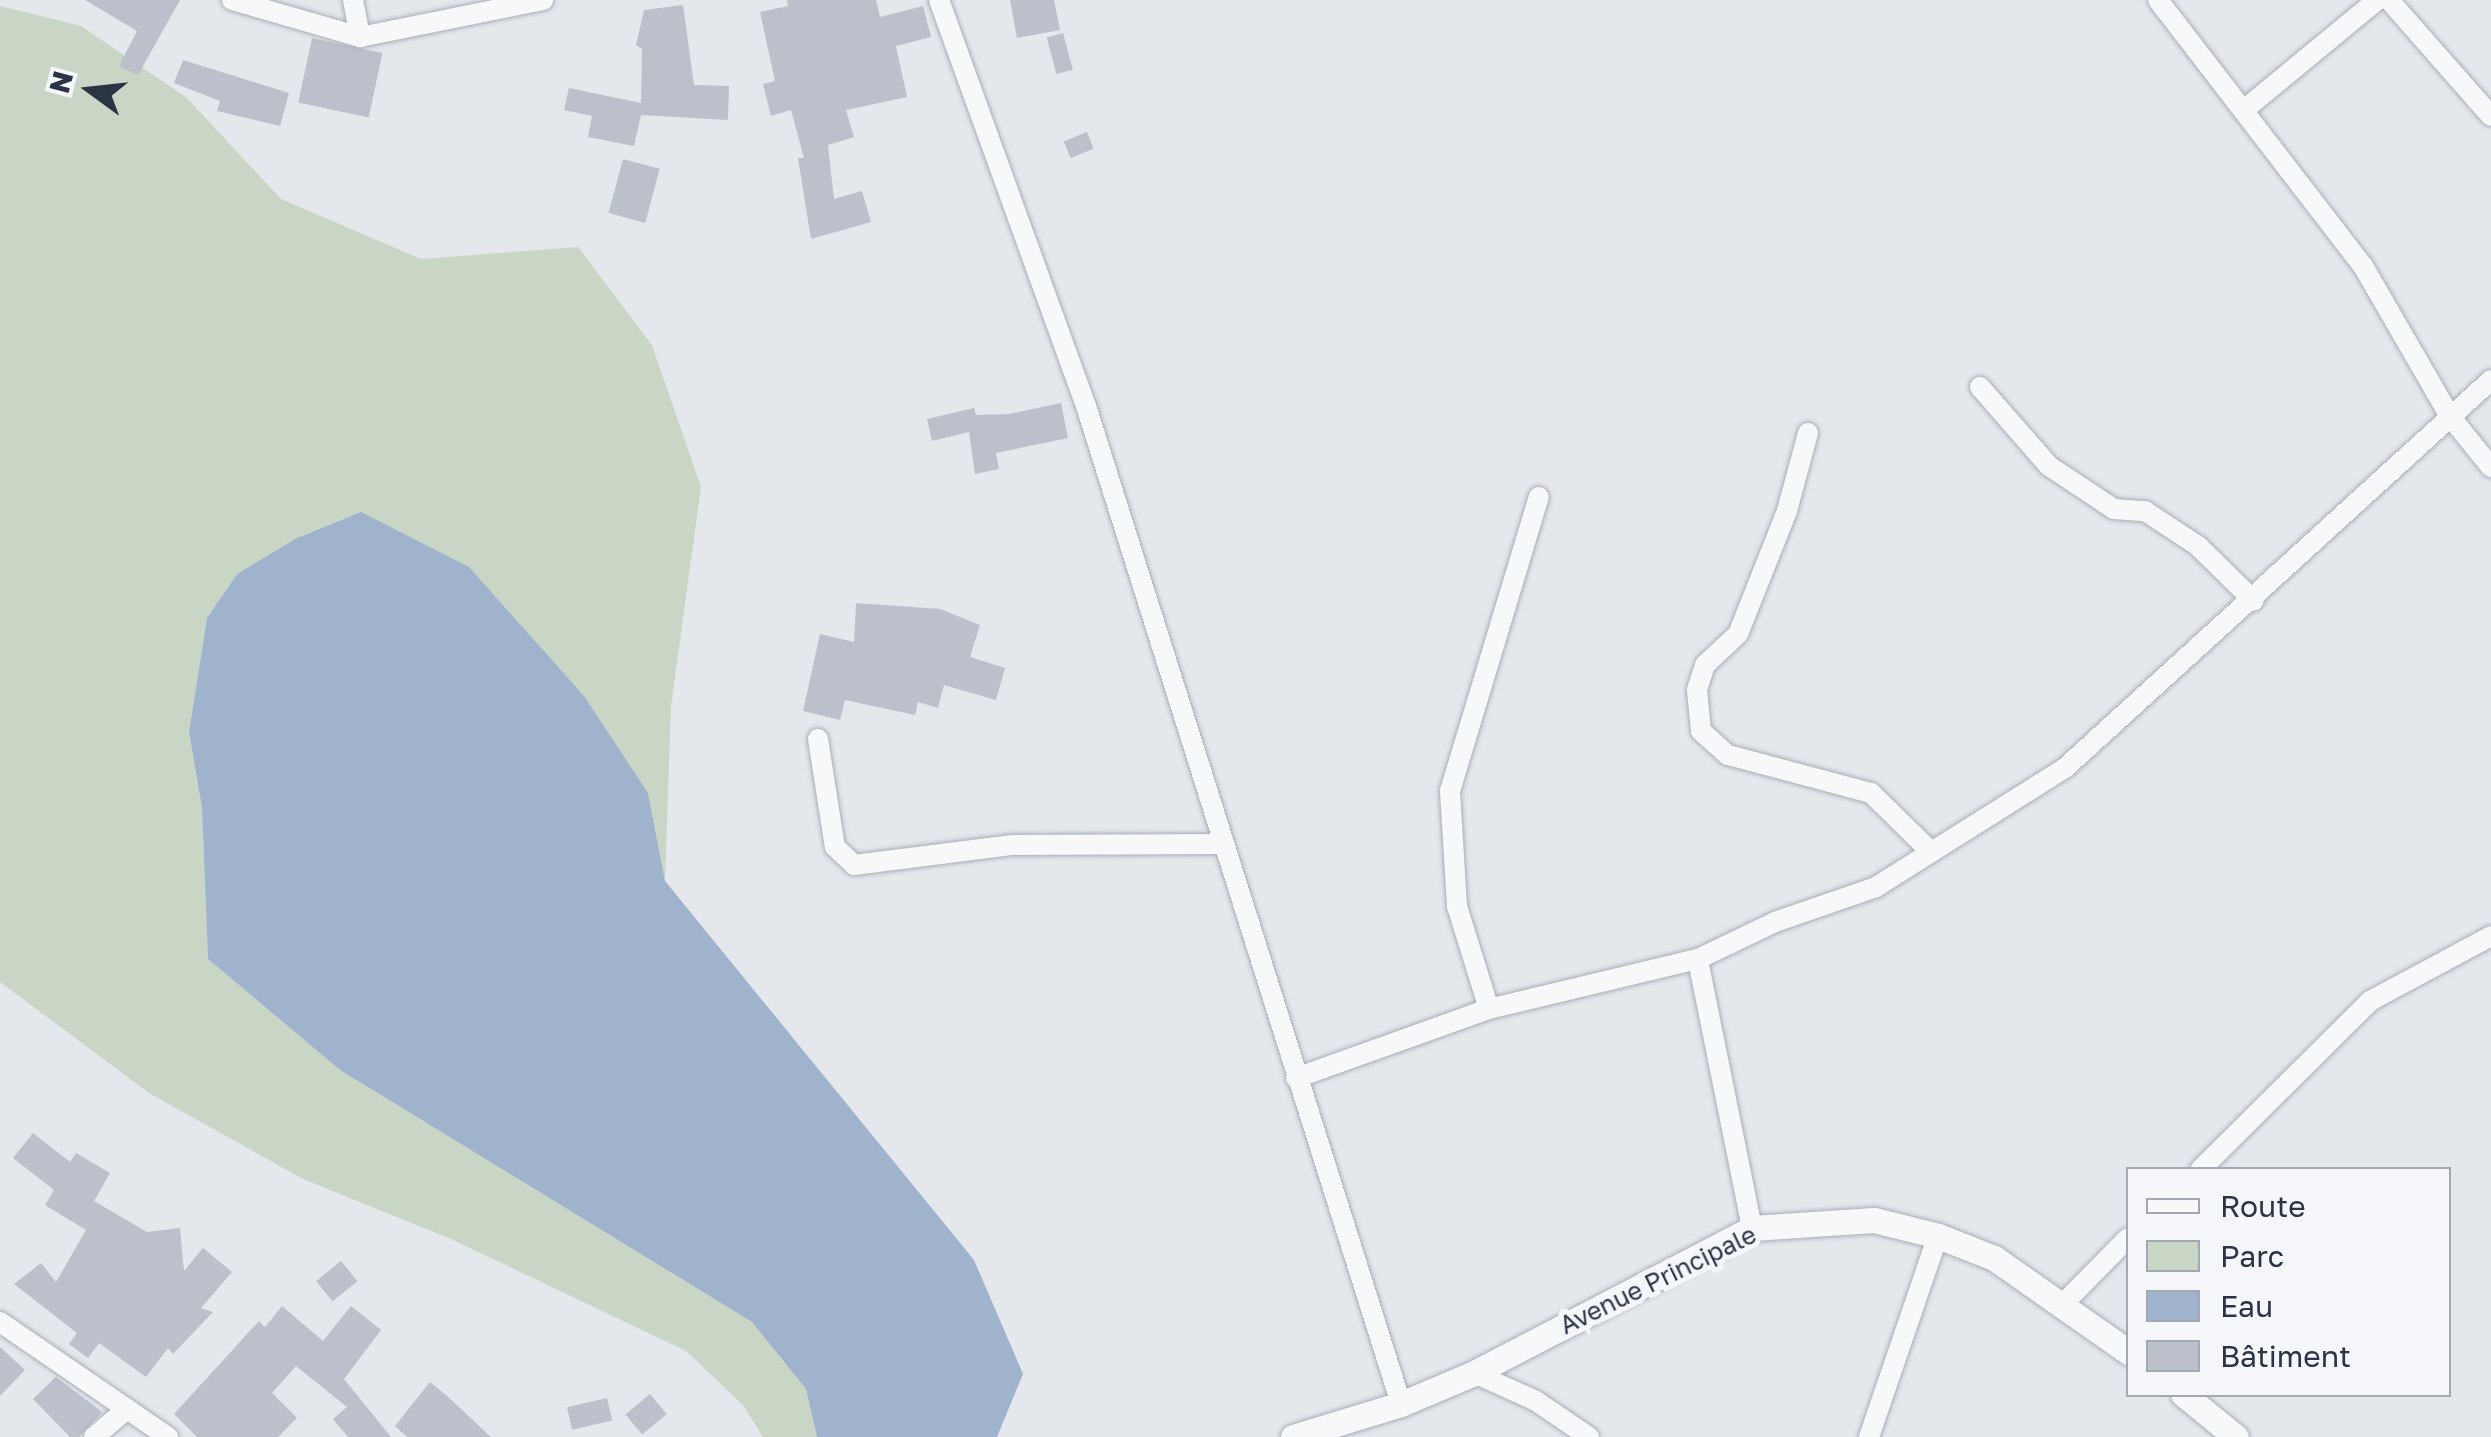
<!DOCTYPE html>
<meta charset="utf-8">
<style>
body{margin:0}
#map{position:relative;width:2491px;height:1437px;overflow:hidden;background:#e4e7ec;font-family:"Golos Text",sans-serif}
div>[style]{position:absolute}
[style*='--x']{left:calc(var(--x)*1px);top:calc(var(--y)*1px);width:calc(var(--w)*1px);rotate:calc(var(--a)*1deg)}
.green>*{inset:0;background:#c9d6c5}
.water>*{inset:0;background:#9fb4cc}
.building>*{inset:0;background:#bbc0ca;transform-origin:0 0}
.roads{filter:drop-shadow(0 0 2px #a9aeb7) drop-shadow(0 0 2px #a9aeb7)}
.minor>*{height:20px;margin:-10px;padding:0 10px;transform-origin:10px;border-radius:10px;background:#f7f8fa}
.tertiary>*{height:25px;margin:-12.5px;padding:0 12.5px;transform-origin:12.5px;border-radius:12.5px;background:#f7f8fa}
span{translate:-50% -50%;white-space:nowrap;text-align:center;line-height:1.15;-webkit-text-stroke:10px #f4f6f9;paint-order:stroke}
.street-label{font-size:25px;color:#2b3445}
.legend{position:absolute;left:2126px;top:1167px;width:325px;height:230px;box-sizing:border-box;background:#f4f6f9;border:2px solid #a4a8b1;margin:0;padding:12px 18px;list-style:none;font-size:30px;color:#2b3445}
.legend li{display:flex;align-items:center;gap:20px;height:50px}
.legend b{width:50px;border:2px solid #a4a8b1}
.north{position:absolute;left:40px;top:40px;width:100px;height:100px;-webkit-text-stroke:8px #f4f6f9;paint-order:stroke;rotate:285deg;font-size:28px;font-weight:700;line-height:40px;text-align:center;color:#2b3445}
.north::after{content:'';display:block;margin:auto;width:35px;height:45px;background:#2b3445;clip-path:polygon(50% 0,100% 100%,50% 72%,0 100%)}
</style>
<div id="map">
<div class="green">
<i style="clip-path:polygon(0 6px,81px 26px,187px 98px,281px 199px,421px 259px,578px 247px,652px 345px,701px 487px,671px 706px,665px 881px,648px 793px,295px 539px,237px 574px,207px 618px,189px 732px,202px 808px,208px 959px,340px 1070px,752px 1322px,806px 1389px,817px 1437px,763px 1437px,743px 1405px,686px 1351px,451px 1239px,303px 1179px,149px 1093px,0 982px)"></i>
</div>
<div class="water">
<i style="clip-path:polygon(361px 512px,469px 567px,584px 696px,648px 793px,665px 881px,974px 1260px,1023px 1374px,997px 1437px,817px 1437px,806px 1389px,752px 1322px,340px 1070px,208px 959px,202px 808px,189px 732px,207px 618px,237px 574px,295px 539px)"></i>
</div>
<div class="building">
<i style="clip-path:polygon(85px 0,180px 0,138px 75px,119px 66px,137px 31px)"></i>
<i style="clip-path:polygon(787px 0,876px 0,880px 17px,923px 6px,931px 37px,896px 46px,907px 97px,846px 110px,854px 137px,828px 145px,834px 199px,862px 191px,871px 222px,811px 239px,798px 158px,804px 158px,791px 110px,771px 116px,763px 84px,775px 81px,760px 12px,788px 6px)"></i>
<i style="clip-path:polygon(1010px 0,1054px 0,1060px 30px,1017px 38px)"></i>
<i style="clip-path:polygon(683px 5px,694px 85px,729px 86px,728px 120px,641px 115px,634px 146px,588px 137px,592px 116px,564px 110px,569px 88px,641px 103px,642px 49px,636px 45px,644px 10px)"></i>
<i style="left:1063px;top:33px;width:38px;height:17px;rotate:75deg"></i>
<i style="left:312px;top:38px;width:72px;height:66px;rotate:12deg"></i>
<i style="clip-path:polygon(183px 60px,289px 93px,280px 126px,217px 111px,220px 101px,174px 83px)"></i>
<i style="left:1087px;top:132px;width:18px;height:25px;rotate:68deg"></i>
<i style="left:623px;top:159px;width:38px;height:56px;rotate:15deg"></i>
<i style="clip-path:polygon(1061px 403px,1068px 438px,996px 453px,999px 469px,975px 474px,969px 432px,932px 441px,927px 419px,974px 408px,976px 415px,1009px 414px)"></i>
<i style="clip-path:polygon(856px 603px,940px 609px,980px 625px,970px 657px,1005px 668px,996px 700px,944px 685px,938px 708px,918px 702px,915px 715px,845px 700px,840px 720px,803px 711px,820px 634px,854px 642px)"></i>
<i style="clip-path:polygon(33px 1133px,70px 1162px,76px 1153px,110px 1173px,94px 1201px,147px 1232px,180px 1228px,184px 1271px,203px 1248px,232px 1272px,201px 1308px,213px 1312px,173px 1354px,168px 1348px,146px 1377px,99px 1343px,88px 1358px,69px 1344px,77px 1333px,14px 1284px,41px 1263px,56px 1282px,86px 1230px,45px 1205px,54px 1190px,13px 1158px)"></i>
<i style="left:341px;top:1261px;width:26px;height:32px;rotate:51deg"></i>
<i style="clip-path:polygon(282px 1306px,323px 1341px,351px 1306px,381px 1330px,344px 1379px,391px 1437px,348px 1437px,333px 1419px,347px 1407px,296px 1366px,272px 1393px,297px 1418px,278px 1437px,197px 1437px,174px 1414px,259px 1321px,265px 1327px)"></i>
<i style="clip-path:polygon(0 1347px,25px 1370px,0 1396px)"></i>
<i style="clip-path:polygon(56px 1377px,102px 1412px,79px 1437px,70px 1437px,33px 1399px)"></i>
<i style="clip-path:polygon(430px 1382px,446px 1395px,491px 1437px,407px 1437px,395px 1426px)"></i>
<i style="left:650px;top:1394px;width:26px;height:32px;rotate:50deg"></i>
<i style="left:607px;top:1398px;width:23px;height:41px;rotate:77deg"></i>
</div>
<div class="roads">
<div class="minor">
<i style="--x:232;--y:0;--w:133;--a:16.1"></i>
<i style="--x:360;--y:37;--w:187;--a:-11.4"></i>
<i style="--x:353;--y:0;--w:38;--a:79"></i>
<i style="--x:939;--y:0;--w:432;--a:70.1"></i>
<i style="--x:1086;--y:406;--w:1047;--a:72.48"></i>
<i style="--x:2158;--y:0;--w:336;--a:52.4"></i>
<i style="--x:2363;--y:266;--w:172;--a:60"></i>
<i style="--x:2449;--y:415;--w:67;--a:51.1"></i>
<i style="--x:2389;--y:0;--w:154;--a:48.7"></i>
<i style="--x:2245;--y:109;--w:171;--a:-39.5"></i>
<i style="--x:1980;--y:387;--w:105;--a:48.9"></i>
<i style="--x:2049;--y:466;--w:78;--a:33.5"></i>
<i style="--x:2114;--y:509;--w:31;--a:4"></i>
<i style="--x:2145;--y:511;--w:64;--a:33.4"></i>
<i style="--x:2198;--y:546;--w:78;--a:44.5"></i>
<i style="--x:1808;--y:433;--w:81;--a:105.1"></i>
<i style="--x:1787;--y:511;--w:132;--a:111.7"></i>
<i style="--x:1738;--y:634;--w:45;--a:136.8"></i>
<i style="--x:1705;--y:665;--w:26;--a:108"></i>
<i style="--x:1697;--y:690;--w:41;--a:84.4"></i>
<i style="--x:1701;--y:731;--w:36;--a:42"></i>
<i style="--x:1728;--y:755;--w:148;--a:14.9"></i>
<i style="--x:1871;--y:793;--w:84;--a:44.5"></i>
<i style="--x:818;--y:739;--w:109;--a:81.1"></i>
<i style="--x:835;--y:847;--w:26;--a:43"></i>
<i style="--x:854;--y:865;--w:160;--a:-7.2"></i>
<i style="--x:1013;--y:845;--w:206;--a:-0.3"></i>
<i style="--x:1489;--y:1009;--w:108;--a:-107.3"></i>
<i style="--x:1457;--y:906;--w:115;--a:-93.5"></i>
<i style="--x:1450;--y:791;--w:307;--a:-73.2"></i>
<i style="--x:1296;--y:1078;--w:205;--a:-19.7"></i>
<i style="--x:1489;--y:1009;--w:215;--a:-13.5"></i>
<i style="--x:2200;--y:1170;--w:240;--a:-44.8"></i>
<i style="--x:2370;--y:1001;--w:137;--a:-28.2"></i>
<i style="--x:1752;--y:1228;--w:274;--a:-101.4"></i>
<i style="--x:1698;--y:959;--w:85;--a:-25.7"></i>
<i style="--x:1775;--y:922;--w:107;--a:-19.1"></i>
<i style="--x:1876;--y:887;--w:223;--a:-32.2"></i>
<i style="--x:2065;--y:768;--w:576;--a:-42.33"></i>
<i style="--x:2064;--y:1303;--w:91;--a:-45.4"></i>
<i style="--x:0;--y:1322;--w:204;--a:34.4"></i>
<i style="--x:1474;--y:1373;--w:68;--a:24.3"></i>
<i style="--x:1536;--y:1401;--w:64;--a:34.2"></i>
<i style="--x:94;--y:1437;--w:43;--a:-40.3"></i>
<i style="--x:1869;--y:1437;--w:213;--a:-71.1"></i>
</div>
<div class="tertiary">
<i style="--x:2183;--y:1394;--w:68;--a:39.1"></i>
<i style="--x:1293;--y:1437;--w:113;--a:-17"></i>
<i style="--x:1401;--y:1404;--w:79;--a:-23"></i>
<i style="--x:1474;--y:1373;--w:314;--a:-27.5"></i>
<i style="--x:1752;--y:1228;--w:122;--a:-3.8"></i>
<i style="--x:1874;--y:1220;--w:66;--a:14"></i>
<i style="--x:1938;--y:1236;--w:60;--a:21.4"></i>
<i style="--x:1994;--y:1258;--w:164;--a:35"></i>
</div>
</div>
<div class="street-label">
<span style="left:1658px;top:1280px;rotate:-26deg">Avenue Principale</span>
</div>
<ul class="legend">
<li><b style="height:12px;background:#f7f8fa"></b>Route</li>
<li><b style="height:28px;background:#c9d6c5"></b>Parc</li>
<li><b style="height:28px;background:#9fb4cc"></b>Eau</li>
<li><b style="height:28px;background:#bbc0ca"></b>Bâtiment</li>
</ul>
<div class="north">N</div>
</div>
